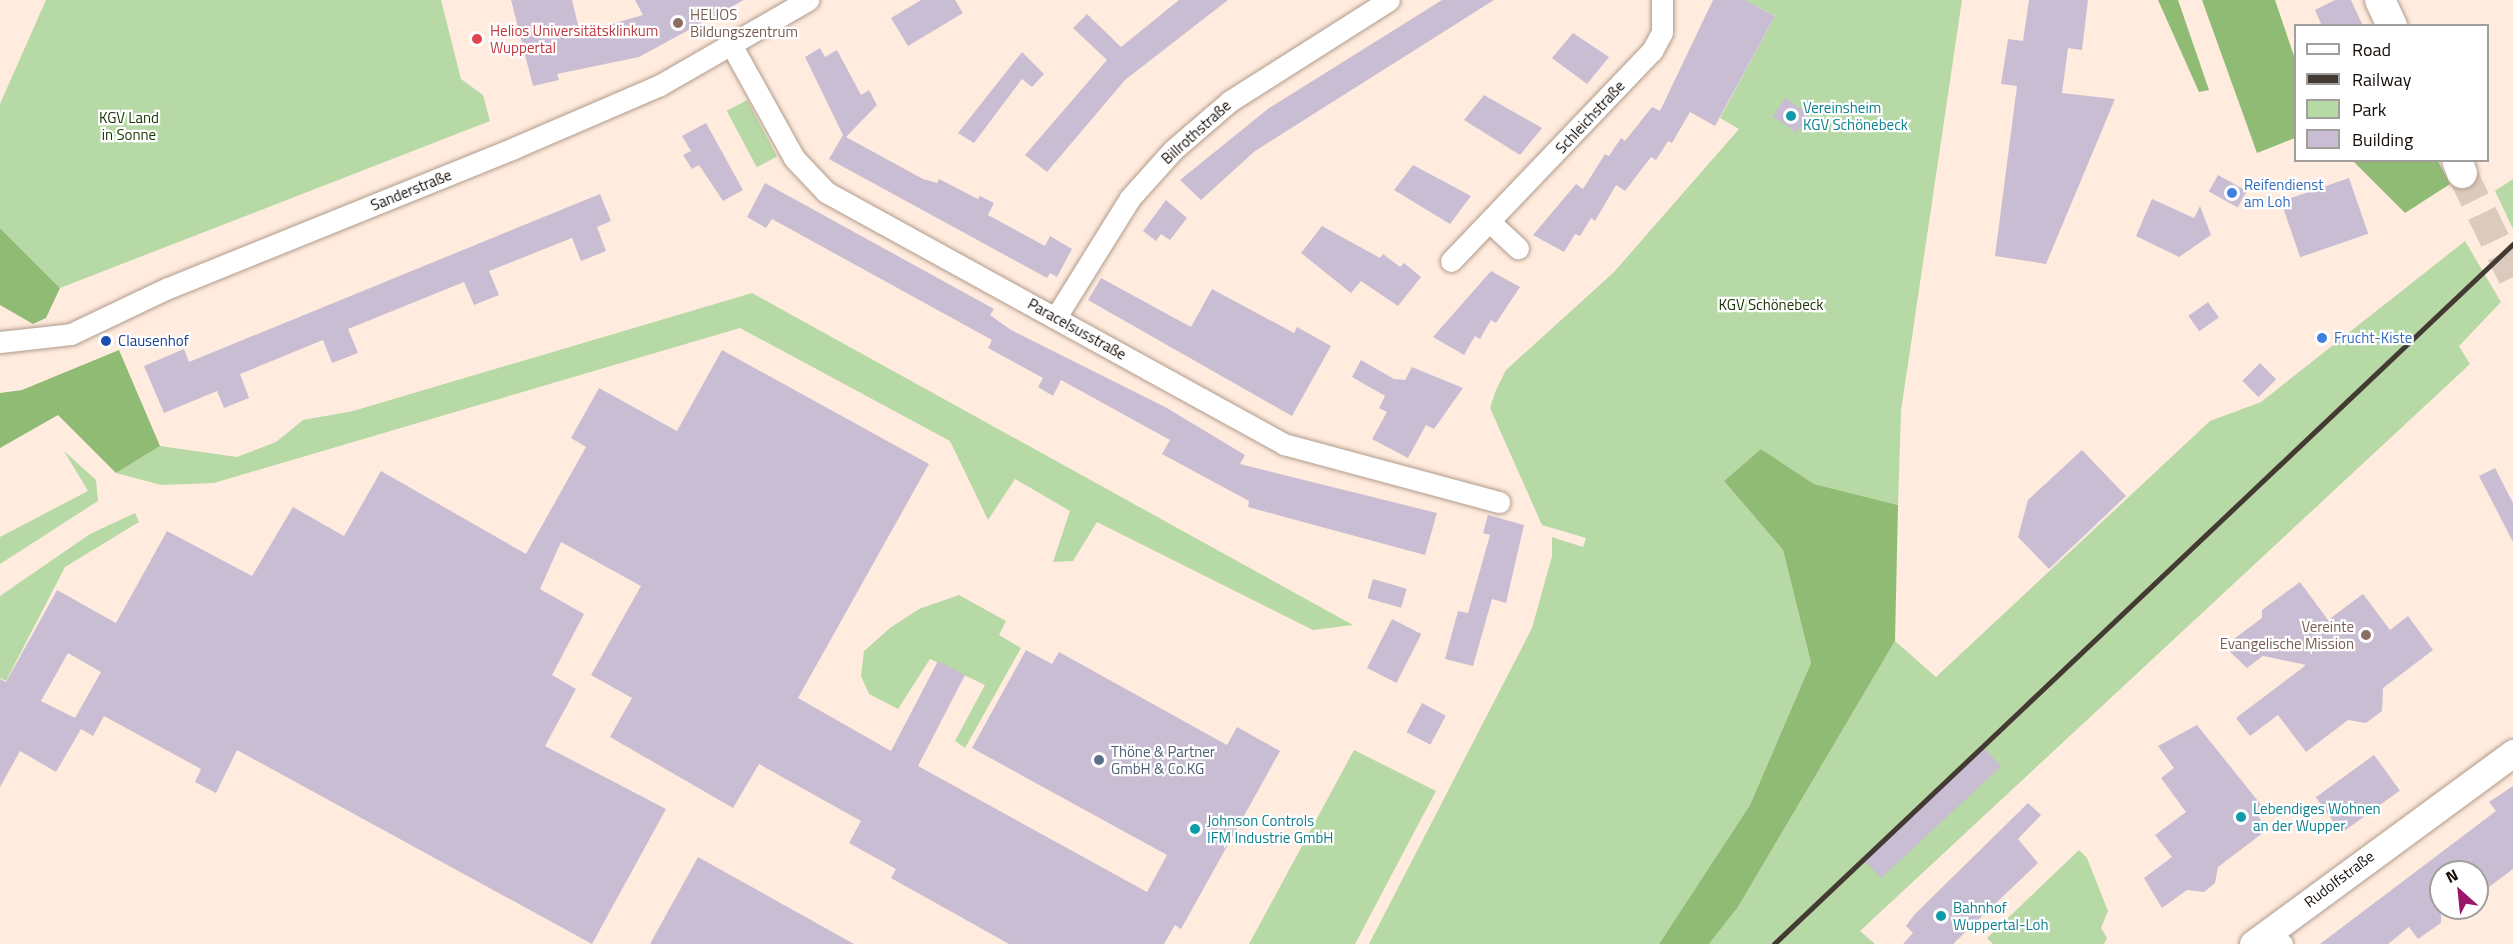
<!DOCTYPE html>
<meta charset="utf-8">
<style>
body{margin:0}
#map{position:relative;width:2513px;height:944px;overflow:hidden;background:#ffecdf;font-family:"Titillium Web",sans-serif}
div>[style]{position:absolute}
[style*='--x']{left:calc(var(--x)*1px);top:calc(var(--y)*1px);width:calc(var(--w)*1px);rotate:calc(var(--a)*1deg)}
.green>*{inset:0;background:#b7d9a5;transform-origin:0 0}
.forest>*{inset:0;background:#8fbb75}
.building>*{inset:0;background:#c9bdd3;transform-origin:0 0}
.secondary-tunnel>*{height:30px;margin-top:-15px;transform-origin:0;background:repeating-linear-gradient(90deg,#dccabf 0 30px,transparent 0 45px)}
.roads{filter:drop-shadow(0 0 2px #b09b8b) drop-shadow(0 0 2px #b09b8b)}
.minor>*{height:21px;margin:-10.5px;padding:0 10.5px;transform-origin:10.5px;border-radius:10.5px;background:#fff}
.tertiary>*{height:27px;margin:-13.5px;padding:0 13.5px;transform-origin:13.5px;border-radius:13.5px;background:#fff}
.secondary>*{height:30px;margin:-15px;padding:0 15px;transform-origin:15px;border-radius:15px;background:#fff}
.rail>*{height:4.5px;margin:-2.25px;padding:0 2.25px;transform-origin:2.25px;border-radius:2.25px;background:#443a34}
.dots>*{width:16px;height:16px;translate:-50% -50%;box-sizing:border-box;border:3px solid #fff;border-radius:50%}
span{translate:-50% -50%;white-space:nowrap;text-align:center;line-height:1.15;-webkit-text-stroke:4.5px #fff;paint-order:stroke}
.education-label{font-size:15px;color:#785e54}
.left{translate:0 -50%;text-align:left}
.right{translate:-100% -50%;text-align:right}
.health-label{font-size:15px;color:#be3a42}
.culture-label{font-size:15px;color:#0d838f}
.park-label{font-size:15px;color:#173301}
.street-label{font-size:15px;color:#130c07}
.shop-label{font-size:15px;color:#366cbe}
.transit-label{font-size:15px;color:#164399}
.service-label{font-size:15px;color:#4e5e75}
.legend{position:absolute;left:2294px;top:24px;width:195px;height:138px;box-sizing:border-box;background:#fff;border:2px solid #a19e9c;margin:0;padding:8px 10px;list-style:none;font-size:18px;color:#130c07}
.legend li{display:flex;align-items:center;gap:12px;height:30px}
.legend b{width:30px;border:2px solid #a19e9c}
.north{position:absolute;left:2429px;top:860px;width:60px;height:60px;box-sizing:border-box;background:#fff;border:2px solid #a19e9c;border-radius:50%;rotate:333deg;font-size:16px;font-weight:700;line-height:24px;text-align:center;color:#130c07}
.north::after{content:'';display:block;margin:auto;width:21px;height:27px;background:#9a166a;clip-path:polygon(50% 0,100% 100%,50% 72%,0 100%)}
</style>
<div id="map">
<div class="green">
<i style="clip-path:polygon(46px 0,441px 0,461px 79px,483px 95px,490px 121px,60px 288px,0 228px,0 104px)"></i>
<i style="clip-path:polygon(1745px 0,1962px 0,1901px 411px,1898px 505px,1814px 484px,1761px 449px,1724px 481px,1783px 550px,1811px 663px,1750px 805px,1659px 944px,1369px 944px,1532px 628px,1552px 556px,1552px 537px,1583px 547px,1586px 538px,1542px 525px,1490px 408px,1496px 390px,1506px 370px,1614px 272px,1739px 129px,1720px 118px,1775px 16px)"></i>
<i style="left:747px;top:100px;width:64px;height:23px;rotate:62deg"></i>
<i style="clip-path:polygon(2513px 179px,2513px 229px,2495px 191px)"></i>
<i style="clip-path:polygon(2465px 241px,2501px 302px,2459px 346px,2470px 364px,1860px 931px,1875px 944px,1709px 944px,1738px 907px,1895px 641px,1936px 677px,2210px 421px,2261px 402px)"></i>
<i style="clip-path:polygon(752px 293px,1353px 625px,1313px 630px,1097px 522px,1073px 561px,1053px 562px,1070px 511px,1015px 479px,988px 520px,950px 441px,740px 328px,214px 483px,161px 485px,116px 473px,160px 446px,237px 457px,276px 442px,303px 420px,353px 411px)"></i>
<i style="clip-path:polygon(64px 451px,96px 480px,98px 501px,0 564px,0 537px,88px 491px)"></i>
<i style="clip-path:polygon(135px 513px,139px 522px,65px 567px,6px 681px,0 678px,0 596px,90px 534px)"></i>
<i style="clip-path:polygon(959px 595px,1006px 621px,999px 635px,1021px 648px,965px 748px,955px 741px,985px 685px,930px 659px,898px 709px,869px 694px,861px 676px,864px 651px,890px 628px,919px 609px)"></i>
<i style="clip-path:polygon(1354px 750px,1436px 791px,1355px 944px,1249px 944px)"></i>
<i style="clip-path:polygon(2079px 850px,2087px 858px,2108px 911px,2101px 928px,2107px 938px,2104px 944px,1993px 944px,1987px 938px)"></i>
</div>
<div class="forest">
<i style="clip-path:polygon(2158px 0,2178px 0,2209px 90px,2199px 92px)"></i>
<i style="clip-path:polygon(2202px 0,2275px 0,2295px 59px,2295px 138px,2257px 153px)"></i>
<i style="clip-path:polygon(2353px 161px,2438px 161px,2450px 184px,2405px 213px)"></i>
<i style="clip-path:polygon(0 228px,60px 288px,46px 318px,33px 324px,0 305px)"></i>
<i style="clip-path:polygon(119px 350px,160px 446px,116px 473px,58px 415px,0 448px,0 393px,22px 390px)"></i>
<i style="clip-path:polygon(1761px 449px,1814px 484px,1898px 505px,1895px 641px,1738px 907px,1709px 944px,1659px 944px,1750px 805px,1811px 663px,1783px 550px,1724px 481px)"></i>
</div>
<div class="building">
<i style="clip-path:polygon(511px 0,572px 0,580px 33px,643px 15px,635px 0,744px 0,639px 57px,557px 74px,559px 80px,533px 86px)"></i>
<i style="clip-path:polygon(921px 0,955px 0,963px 13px,908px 46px,891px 18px)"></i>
<i style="clip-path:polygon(1179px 0,1228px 0,1125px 80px,1047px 172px,1025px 155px,1107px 60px,1073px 28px,1087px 14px,1121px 47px)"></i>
<i style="clip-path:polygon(1442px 0,1494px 0,1255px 151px,1201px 200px,1180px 180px,1269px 108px)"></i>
<i style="clip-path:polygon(1713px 0,1745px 0,1775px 16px,1715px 126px,1690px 112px,1672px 143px,1668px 141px,1656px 160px,1651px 157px,1625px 191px,1616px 185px,1595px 221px,1591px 218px,1580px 236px,1575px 234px,1564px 252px,1533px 235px,1576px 184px,1583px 189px,1605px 154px,1609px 156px,1621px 138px,1625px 141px,1652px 107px,1660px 111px)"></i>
<i style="clip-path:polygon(2029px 0,2088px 0,2082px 50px,2068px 48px,2062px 93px,2115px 99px,2046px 264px,1995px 256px,2017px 86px,2001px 84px,2008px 39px,2023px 41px)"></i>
<i style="clip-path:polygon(2335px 0,2351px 0,2363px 26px,2322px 26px,2315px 10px)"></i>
<i style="clip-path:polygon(1573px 33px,1609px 57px,1587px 84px,1552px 58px)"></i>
<i style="clip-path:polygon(820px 48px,825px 57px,837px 50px,861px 95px,869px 90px,877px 105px,846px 137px,923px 179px,937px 183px,939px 179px,978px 199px,980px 196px,994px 203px,988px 215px,1045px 246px,1050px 236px,1072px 249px,1057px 277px,1050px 273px,1047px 278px,829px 159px,843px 135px,805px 57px)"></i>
<i style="clip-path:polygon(1022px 52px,1044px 74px,1032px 87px,1022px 79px,974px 143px,958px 133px)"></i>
<i style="clip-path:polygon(1484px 95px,1542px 128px,1520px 155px,1464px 120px)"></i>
<i style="left:1785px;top:98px;width:29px;height:22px;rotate:34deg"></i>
<i style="clip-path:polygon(706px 123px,743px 190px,723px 201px,699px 165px,692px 169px,683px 155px,691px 151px,682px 136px)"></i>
<i style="clip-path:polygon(1413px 165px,1471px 196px,1450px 224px,1394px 190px)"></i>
<i style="left:2218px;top:175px;width:33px;height:19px;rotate:29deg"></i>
<i style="left:2349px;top:178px;width:59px;height:72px;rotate:71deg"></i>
<i style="clip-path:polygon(765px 183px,994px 309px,990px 315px,1011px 330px,1167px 408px,1245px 455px,1240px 464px,1437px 513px,1425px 555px,1248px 507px,1249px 501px,1162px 454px,1170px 440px,1061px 380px,1053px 396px,1038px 387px,1043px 378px,988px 348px,992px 340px,772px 219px,766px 228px,747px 217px)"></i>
<i style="clip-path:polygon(600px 194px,611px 221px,597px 227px,606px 251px,581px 261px,572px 238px,489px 271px,499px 295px,474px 305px,464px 282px,348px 329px,358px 353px,332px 363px,323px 340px,240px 374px,249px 398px,224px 408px,217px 391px,164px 413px,144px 366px,184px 349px,189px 362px)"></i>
<i style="clip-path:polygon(2152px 199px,2194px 218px,2200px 206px,2211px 235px,2179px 257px,2136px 236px)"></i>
<i style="clip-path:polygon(1166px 200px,1187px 218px,1170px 240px,1161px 234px,1156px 241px,1143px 231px)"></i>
<i style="clip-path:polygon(1322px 226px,1380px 258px,1383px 254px,1400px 267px,1404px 263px,1421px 277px,1398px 306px,1361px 281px,1351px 293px,1301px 253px)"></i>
<i style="clip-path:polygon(1491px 271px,1520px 287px,1496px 323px,1491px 320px,1480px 339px,1475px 336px,1464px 355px,1433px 337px)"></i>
<i style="clip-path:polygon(1101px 278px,1191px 327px,1212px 289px,1294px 333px,1297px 327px,1331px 346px,1292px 416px,1088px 300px)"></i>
<i style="left:2208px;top:302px;width:19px;height:24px;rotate:55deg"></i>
<i style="clip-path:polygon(evenodd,722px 350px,929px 464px,798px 698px,891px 751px,938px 661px,965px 675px,918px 766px,1147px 892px,1167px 855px,972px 748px,1026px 650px,1052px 664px,1059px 652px,1227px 745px,1237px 727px,1280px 751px,1181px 929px,1175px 925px,1164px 944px,1009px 944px,891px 878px,896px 869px,849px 843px,861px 821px,759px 764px,733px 808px,610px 737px,632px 698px,591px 675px,641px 586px,561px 542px,540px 589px,584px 614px,552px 675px,576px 689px,545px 746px,666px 809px,592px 944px,237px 750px,216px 793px,195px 782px,201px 769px,104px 716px,93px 736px,81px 729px,56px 772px,20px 751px,0 787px,0 679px,6px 682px,57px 590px,116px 623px,167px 531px,252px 576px,293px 507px,344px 536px,381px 471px,526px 554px,586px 447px,571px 438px,599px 388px,677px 431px,722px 350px,68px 653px,101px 672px,75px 718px,41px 701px,68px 653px)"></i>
<i style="clip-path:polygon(1361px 360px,1394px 379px,1405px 380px,1412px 367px,1463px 388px,1434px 429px,1426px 425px,1408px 458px,1372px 439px,1387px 412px,1379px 408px,1385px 396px,1352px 377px)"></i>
<i style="left:2260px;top:363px;width:23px;height:25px;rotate:45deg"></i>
<i style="clip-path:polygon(2082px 450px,2126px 496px,2049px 569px,2018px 537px,2028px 500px)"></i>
<i style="clip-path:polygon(2495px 468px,2513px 503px,2513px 542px,2479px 476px)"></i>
<i style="clip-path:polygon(1488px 515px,1524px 525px,1506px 603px,1492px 599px,1473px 666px,1445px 659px,1458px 611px,1468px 613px,1490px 535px,1483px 533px)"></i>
<i style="left:1373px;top:579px;width:35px;height:20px;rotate:16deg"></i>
<i style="clip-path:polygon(2300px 582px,2328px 620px,2363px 594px,2390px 630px,2408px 616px,2433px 650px,2383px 688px,2382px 711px,2366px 723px,2348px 720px,2306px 752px,2278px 715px,2250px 736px,2236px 718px,2306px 665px,2263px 656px,2247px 668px,2229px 651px,2231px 641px,2262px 618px,2262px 610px)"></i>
<i style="left:1392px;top:619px;width:33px;height:55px;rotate:27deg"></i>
<i style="left:1422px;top:703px;width:27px;height:33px;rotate:28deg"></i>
<i style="clip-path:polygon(2197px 725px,2266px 811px,2258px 816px,2268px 829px,2218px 867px,2215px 883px,2204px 892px,2187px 890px,2162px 908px,2144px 878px,2172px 857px,2155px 835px,2186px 812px,2161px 778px,2174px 768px,2158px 746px)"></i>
<i style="left:1984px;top:748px;width:25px;height:164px;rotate:47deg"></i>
<i style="left:2374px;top:755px;width:44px;height:72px;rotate:54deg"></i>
<i style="clip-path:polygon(2513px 786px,2513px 869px,2477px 896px,2477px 872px,2441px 872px,2441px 923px,2418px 939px,2409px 927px,2388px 944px,2320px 944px,2496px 811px,2489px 802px)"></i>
<i style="clip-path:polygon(2028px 803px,2041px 815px,2018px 839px,2038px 863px,1953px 944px,1903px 944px,1913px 933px,1906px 926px,1914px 915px)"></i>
<i style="clip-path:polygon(698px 857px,854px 944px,650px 944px)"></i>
</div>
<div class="secondary-tunnel">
<i style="--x:2462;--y:173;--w:116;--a:63.9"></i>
</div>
<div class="roads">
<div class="minor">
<i style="--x:733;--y:48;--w:126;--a:61"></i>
<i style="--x:794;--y:158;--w:47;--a:46.7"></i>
<i style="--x:826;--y:192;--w:523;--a:28.82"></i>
<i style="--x:1284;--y:444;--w:223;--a:15.1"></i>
<i style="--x:1491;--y:223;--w:37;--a:43"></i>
<i style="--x:1451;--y:261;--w:291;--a:-46.3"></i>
<i style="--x:1652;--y:51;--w:21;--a:-62"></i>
<i style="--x:1662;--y:32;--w:32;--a:-90"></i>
<i style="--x:1056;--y:317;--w:140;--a:-58.1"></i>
<i style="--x:1130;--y:198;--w:64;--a:-48.1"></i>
<i style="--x:1173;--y:150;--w:75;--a:-40.7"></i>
<i style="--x:1230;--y:101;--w:188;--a:-32.4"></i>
<i style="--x:0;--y:342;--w:71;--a:-6.4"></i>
<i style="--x:71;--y:334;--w:107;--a:-25.4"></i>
<i style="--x:168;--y:288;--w:373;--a:-22"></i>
<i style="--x:514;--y:148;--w:159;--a:-23.3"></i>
<i style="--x:660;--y:85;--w:171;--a:-29.9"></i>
<i style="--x:2267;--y:934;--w:18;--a:34"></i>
</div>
<div class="tertiary">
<i style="--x:2253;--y:944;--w:323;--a:-36.3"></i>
</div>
<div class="secondary">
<i style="--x:2380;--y:0;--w:29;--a:65"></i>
<i style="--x:2457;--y:160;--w:14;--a:69"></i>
</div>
</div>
<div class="rail">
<i style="--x:1774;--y:944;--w:1018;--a:-43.45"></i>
</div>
<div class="dots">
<i style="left:678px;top:23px;background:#8d6e63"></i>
<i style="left:477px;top:39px;background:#e0444e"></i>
<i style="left:1791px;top:116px;background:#0f9aa8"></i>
<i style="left:2232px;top:193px;background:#3f7fe0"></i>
<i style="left:2322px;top:338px;background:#3f7fe0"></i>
<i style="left:106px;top:341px;background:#1a4fb4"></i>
<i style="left:2366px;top:635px;background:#8d6e63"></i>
<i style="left:1099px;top:760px;background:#5c6f8a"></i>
<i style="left:2241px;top:817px;background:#0f9aa8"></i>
<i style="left:1195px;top:829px;background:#0f9aa8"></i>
<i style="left:1941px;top:916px;background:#0f9aa8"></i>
</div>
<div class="education-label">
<span class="left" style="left:690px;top:23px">HELIOS<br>Bildungszentrum</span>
<span class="right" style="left:2354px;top:635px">Vereinte<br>Evangelische Mission</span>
</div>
<div class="health-label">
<span class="left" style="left:490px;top:39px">Helios Universitätsklinkum<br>Wuppertal</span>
</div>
<div class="culture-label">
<span class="left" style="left:1803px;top:116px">Vereinsheim<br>KGV Schönebeck</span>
<span class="left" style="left:2253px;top:817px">Lebendiges Wohnen<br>an der Wupper</span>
<span class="left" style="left:1207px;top:829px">Johnson Controls<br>IFM Industrie GmbH</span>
<span class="left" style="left:1953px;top:916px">Bahnhof<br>Wuppertal-Loh</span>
</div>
<div class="park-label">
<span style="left:129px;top:126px">KGV Land<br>in Sonne</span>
<span style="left:1771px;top:305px">KGV Schönebeck</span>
</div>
<div class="street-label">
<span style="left:1590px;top:117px;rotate:-47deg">Schleichstraße</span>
<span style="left:1196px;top:132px;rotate:-42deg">Billrothstraße</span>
<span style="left:411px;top:190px;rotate:-22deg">Sanderstraße</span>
<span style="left:1077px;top:329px;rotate:29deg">Paracelsusstraße</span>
<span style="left:2339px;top:879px;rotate:-37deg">Rudolfstraße</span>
</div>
<div class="shop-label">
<span class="left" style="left:2244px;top:193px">Reifendienst<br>am Loh</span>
<span class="left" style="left:2334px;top:338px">Frucht-Kiste</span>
</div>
<div class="transit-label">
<span class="left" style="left:118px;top:341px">Clausenhof</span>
</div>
<div class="service-label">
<span class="left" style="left:1111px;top:760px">Thöne &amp; Partner<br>GmbH &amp; Co.KG</span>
</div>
<ul class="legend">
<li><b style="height:8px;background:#fff"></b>Road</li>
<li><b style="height:8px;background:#443a34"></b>Railway</li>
<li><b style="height:16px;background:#b7d9a5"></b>Park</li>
<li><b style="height:16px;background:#c9bdd3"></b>Building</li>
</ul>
<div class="north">N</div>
</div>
